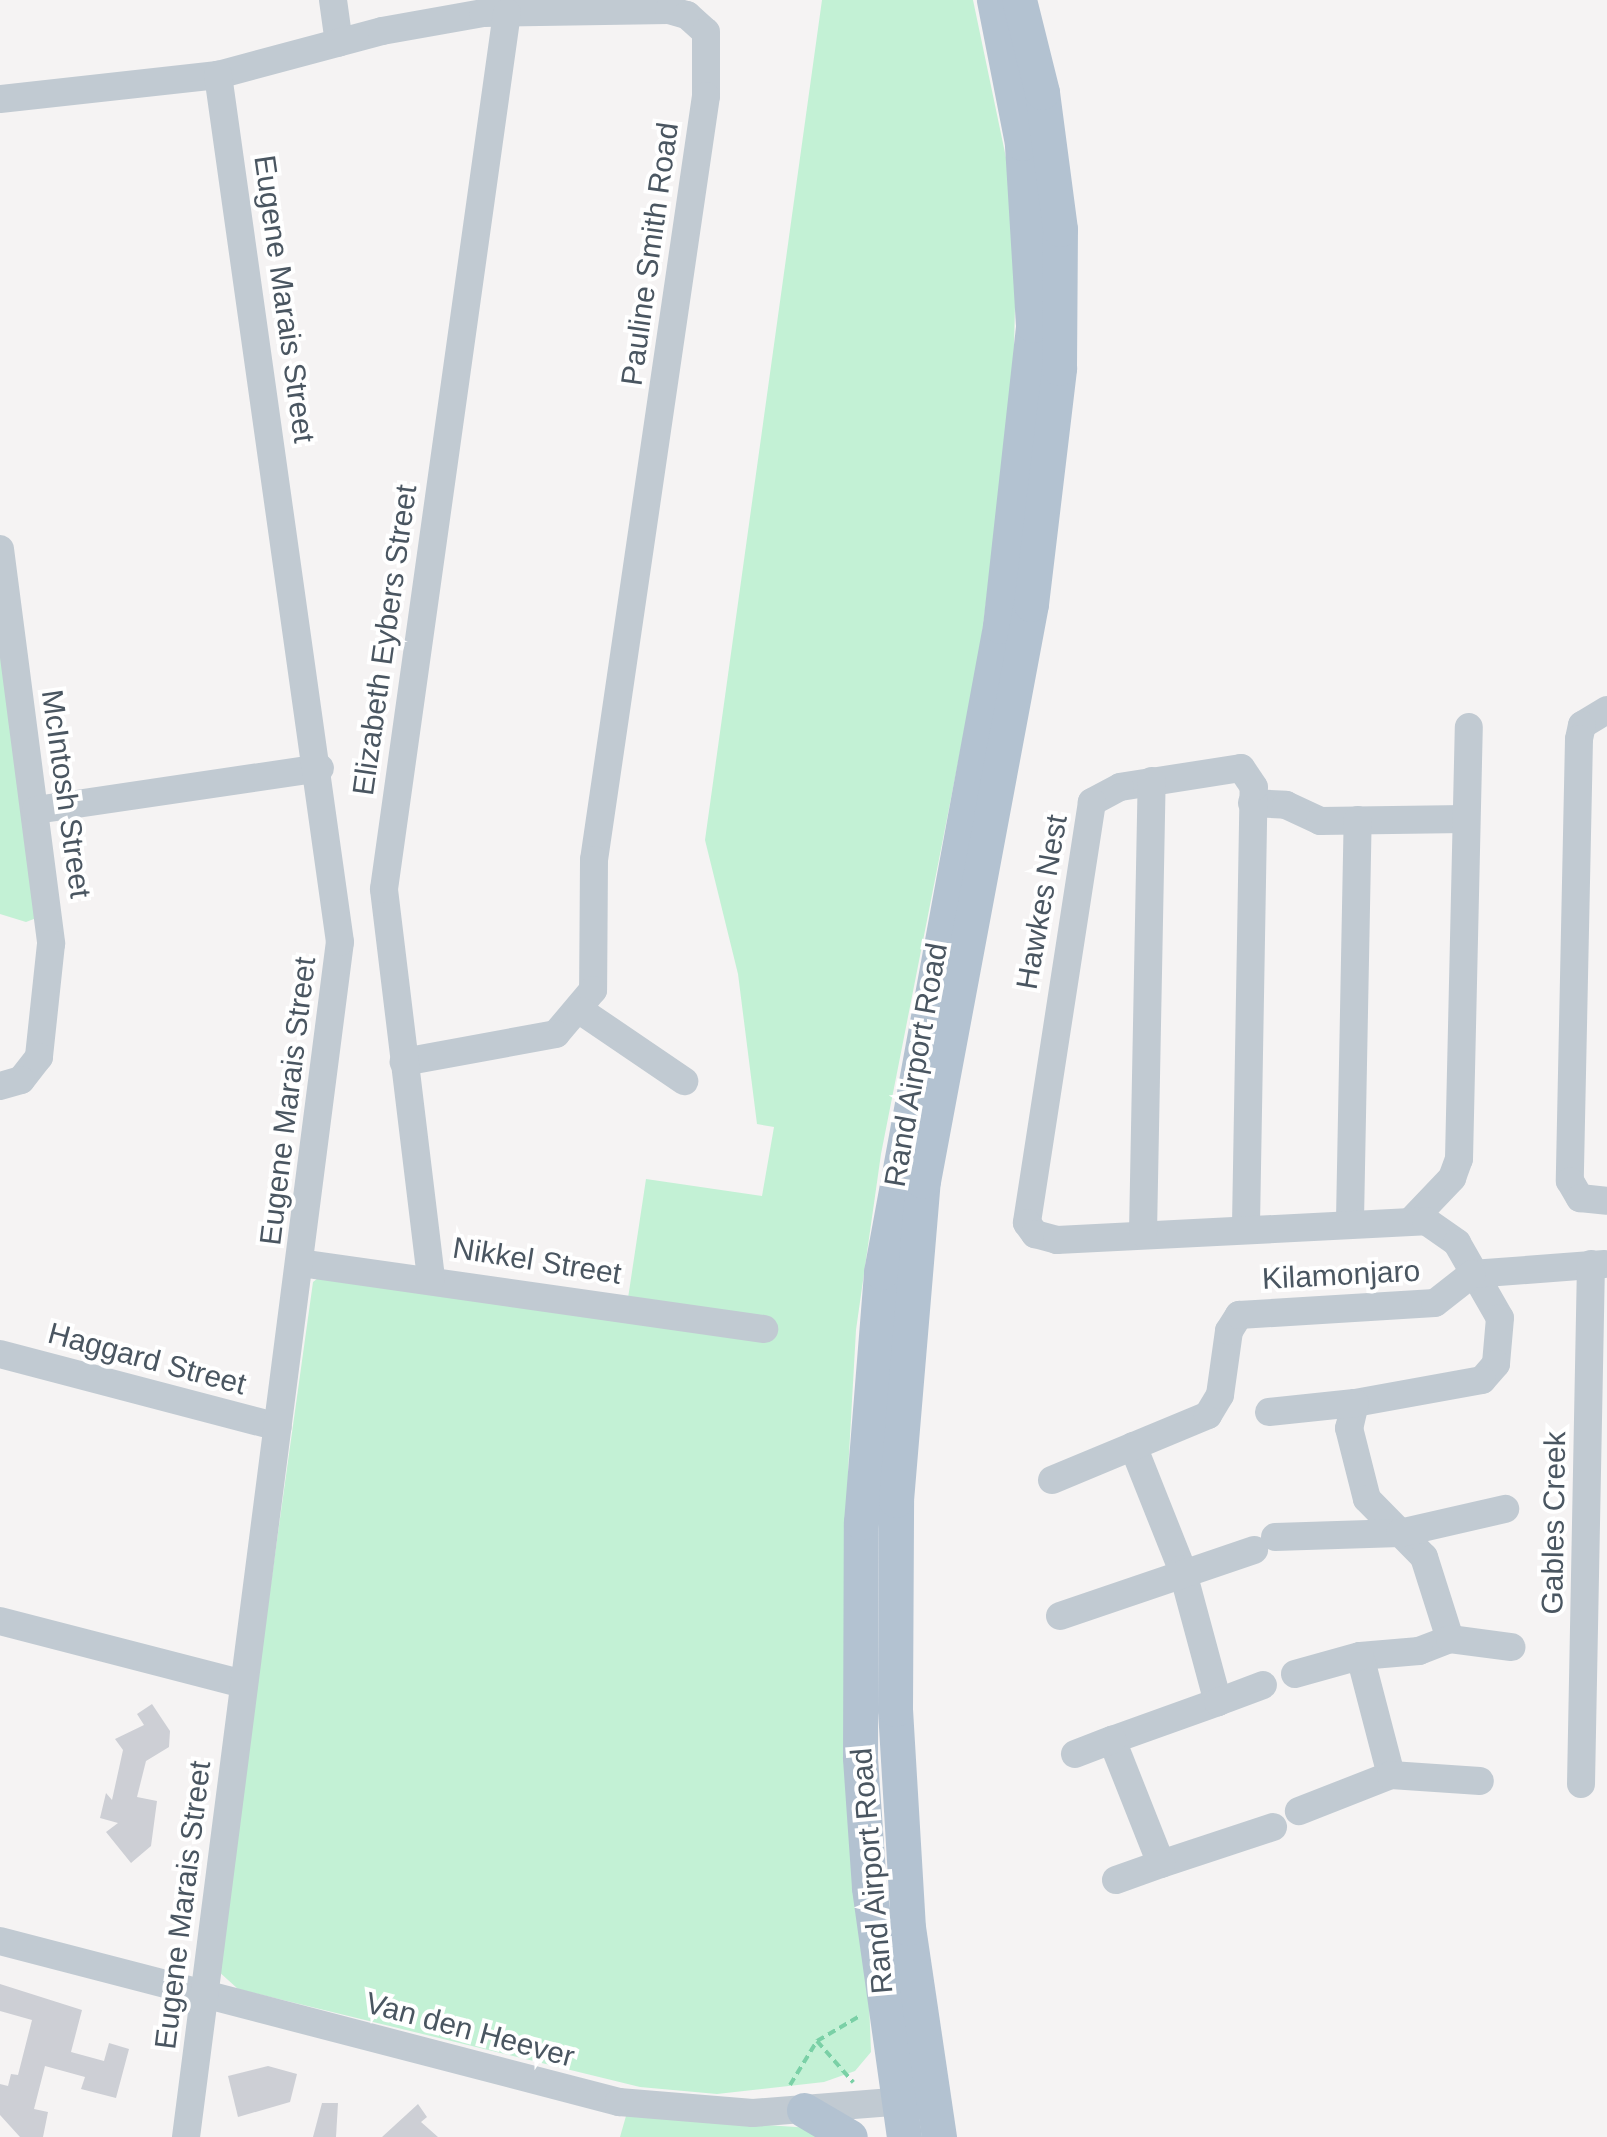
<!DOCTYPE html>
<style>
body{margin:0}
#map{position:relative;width:1607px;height:2137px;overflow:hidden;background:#f5f3f3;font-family:Arial,sans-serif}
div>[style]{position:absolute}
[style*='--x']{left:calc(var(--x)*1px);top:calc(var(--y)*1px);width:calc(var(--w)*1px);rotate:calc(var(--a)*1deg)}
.green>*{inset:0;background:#c3f1d5}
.building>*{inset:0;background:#cdcfd5}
.path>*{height:4px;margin-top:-2px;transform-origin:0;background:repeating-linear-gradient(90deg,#7ad0a6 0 8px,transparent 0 13px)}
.minor>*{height:28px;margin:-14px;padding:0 14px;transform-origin:14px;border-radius:14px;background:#c1cad2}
.major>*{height:35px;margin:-17.5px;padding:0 17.5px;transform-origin:17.5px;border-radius:17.5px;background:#b3c2d1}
span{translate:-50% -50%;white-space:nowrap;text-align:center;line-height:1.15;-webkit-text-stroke:8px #fff;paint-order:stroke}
.street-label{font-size:30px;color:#4a5661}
</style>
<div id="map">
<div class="green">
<i style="clip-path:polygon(822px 0,973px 0,1009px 172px,1016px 269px,1013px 384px,980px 651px,881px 1154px,856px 1330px,848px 1472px,871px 2052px,855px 2071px,824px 2082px,717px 2094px,640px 2087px,238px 1989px,217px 1970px,313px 1282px,322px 1275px,625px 1318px,646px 1179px,762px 1196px,774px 1127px,757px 1124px,738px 974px,705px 840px)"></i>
<i style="clip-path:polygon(0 623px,39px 917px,26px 922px,0 914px)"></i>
<i style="clip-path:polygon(626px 2116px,811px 2128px,831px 2137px,620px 2137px)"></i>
</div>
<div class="building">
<i style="clip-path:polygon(152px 1704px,170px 1731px,169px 1747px,146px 1761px,137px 1797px,157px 1801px,151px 1846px,131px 1863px,106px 1832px,118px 1823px,100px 1818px,106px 1793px,112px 1800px,123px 1750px,115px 1739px,144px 1725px,137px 1714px)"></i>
<i style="clip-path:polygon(0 1984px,82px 2010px,71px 2052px,104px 2061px,109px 2043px,129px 2049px,116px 2098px,81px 2089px,85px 2077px,45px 2066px,34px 2109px,48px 2112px,43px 2137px,20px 2137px,0 2115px,0 2084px,8px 2086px,11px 2074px,18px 2075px,32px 2020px,0 2011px)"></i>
<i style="clip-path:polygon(268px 2066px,297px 2074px,290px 2102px,238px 2117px,228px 2076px)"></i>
<i style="clip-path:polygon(322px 2103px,338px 2103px,336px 2137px,313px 2137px)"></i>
<i style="clip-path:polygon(418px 2104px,427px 2117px,421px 2122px,438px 2137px,382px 2137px)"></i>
</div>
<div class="path">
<i style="--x:817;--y:2041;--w:55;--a:48.7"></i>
<i style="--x:790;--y:2085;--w:52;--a:-58.5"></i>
<i style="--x:817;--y:2041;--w:48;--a:-30.3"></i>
</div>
<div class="minor">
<i style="--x:333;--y:0;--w:43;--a:82.1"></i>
<i style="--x:0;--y:99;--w:219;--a:-6.3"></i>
<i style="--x:218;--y:75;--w:170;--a:-15"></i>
<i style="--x:382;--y:31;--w:103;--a:-10.1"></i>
<i style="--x:483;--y:13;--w:186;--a:-0.9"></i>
<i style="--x:669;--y:10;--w:19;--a:16"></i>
<i style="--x:687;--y:15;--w:25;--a:42"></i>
<i style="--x:706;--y:32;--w:64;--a:90"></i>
<i style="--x:706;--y:96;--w:772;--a:98.34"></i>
<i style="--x:594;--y:860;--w:130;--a:90.4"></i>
<i style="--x:593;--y:990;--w:57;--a:130.1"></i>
<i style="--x:556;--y:1034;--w:155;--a:169.6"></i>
<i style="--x:0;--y:549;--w:398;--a:82.6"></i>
<i style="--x:51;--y:944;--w:114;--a:96.1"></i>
<i style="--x:39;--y:1057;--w:29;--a:128"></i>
<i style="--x:21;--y:1080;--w:22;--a:164"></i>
<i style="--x:1607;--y:710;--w:29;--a:149"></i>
<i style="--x:1582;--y:725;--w:14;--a:102"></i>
<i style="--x:1579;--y:739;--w:442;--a:91.2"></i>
<i style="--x:1570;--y:1181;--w:20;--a:60"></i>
<i style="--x:1580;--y:1198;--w:27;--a:6"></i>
<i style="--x:1252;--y:803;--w:34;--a:3"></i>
<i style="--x:1286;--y:805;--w:38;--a:25"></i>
<i style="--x:1320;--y:821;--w:145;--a:-0.8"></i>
<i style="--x:36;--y:810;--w:287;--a:-8.4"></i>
<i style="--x:581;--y:1011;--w:125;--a:34.2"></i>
<i style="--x:1413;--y:1219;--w:57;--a:-46.4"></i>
<i style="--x:1452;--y:1178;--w:20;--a:-70"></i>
<i style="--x:1459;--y:1159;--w:432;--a:-88.7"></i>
<i style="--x:1350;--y:1220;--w:400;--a:-88.9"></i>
<i style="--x:1246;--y:1225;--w:438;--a:-89"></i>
<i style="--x:1254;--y:787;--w:23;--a:-124"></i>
<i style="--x:1241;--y:768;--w:122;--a:171.1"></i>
<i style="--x:1120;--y:787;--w:32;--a:152"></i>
<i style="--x:1092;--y:802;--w:426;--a:98.8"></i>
<i style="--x:1027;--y:1223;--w:14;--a:54"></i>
<i style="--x:1035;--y:1234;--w:23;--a:15"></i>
<i style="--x:1057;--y:1240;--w:369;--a:-2.9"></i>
<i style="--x:1426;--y:1221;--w:38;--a:35"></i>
<i style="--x:1457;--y:1243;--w:86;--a:60.2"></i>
<i style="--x:1500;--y:1318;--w:46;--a:95"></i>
<i style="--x:1496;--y:1364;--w:21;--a:131"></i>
<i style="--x:1482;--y:1380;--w:129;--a:169.7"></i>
<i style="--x:1355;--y:1403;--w:26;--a:103"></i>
<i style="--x:1349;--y:1428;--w:73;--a:75.8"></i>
<i style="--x:1367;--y:1499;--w:81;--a:45.5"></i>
<i style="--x:1424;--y:1557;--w:86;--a:72.4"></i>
<i style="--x:1450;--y:1639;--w:33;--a:159"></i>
<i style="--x:1419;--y:1651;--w:59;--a:175.2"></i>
<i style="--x:1360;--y:1656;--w:123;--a:75.4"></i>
<i style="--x:1391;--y:1775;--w:99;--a:158.6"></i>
<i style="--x:1143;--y:1233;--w:452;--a:-88.9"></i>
<i style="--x:300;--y:1263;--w:469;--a:8.1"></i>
<i style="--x:1472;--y:1274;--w:133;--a:-4.3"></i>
<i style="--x:431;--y:1278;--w:392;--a:-96.9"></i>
<i style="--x:384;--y:889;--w:885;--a:-82.01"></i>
<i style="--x:0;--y:1354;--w:287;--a:14.7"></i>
<i style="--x:1269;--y:1412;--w:86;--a:-6"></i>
<i style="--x:1133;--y:1446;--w:132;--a:68.3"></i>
<i style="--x:1182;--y:1569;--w:138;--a:74.9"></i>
<i style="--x:1218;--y:1702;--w:113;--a:160.3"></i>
<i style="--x:1112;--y:1740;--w:133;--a:68.4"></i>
<i style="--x:1161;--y:1864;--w:118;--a:-18.3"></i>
<i style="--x:1052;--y:1480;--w:169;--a:-22.6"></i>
<i style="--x:1208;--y:1415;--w:23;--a:-59"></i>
<i style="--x:1220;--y:1395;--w:65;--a:-82"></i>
<i style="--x:1229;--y:1331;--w:19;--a:-58"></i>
<i style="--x:1239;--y:1315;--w:196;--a:-3.5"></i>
<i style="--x:1435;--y:1303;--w:47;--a:-38.1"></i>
<i style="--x:1275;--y:1537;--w:125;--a:-1.8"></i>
<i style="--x:1400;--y:1533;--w:108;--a:-12.9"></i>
<i style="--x:1060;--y:1616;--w:205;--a:-18.8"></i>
<i style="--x:0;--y:1621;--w:252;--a:14.5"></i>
<i style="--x:1450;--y:1639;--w:62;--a:7.5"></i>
<i style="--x:1295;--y:1674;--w:67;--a:-15.5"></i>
<i style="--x:1218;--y:1702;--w:48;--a:-20.7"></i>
<i style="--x:1075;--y:1754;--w:40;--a:-21"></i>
<i style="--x:1391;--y:1775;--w:89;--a:3.9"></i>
<i style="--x:1581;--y:1784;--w:520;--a:-88.9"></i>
<i style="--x:1116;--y:1880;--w:48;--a:-19.6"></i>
<i style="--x:0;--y:1941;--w:640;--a:14.58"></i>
<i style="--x:619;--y:2102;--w:134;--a:4.7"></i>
<i style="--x:753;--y:2113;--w:165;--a:-4.5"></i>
<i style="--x:186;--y:2137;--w:1205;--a:-82.66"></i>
<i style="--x:340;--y:942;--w:876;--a:-98.01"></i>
</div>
<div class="major">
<i style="--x:804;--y:2110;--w:53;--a:30.4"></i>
<i style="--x:904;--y:2137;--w:252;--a:-98"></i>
<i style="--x:869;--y:1887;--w:130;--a:-94"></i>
<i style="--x:860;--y:1757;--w:235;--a:-89.8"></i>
<i style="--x:861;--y:1522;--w:251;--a:-85.4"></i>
<i style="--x:881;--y:1272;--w:657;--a:-79.56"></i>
<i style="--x:1000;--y:626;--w:303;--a:-83.7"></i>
<i style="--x:1033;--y:325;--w:182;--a:-93.5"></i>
<i style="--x:1022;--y:143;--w:146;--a:-101.1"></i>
<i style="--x:939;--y:2137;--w:211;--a:-98.4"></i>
<i style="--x:908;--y:1928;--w:219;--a:-93.4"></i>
<i style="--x:895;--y:1709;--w:209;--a:-89.7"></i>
<i style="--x:896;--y:1500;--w:320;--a:-85.2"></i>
<i style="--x:923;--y:1181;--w:587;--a:-79.4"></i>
<i style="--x:1031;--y:604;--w:238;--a:-83.2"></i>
<i style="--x:1059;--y:368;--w:139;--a:-89.6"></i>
<i style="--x:1060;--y:229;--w:138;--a:-97.5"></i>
<i style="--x:1042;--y:92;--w:95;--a:-104"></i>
</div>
<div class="street-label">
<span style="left:650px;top:254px;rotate:-82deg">Pauline Smith Road</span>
<span style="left:284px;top:299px;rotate:82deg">Eugene Marais Street</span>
<span style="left:385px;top:640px;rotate:-82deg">Elizabeth Eybers Street</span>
<span style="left:66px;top:794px;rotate:82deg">McIntosh Street</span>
<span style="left:1042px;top:902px;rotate:-80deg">Hawkes Nest</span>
<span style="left:916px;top:1065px;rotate:-80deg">Rand Airport Road</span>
<span style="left:288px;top:1101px;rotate:-83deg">Eugene Marais Street</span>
<span style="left:537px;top:1261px;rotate:9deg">Nikkel Street</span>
<span style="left:1341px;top:1275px;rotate:-3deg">Kilamonjaro</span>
<span style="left:147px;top:1359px;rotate:15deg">Haggard Street</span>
<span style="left:1554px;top:1523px;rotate:-89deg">Gables Creek</span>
<span style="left:872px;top:1871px;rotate:-95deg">Rand Airport Road</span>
<span style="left:183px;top:1905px;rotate:-83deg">Eugene Marais Street</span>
<span style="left:470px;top:2030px;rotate:15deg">Van den Heever</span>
</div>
</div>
